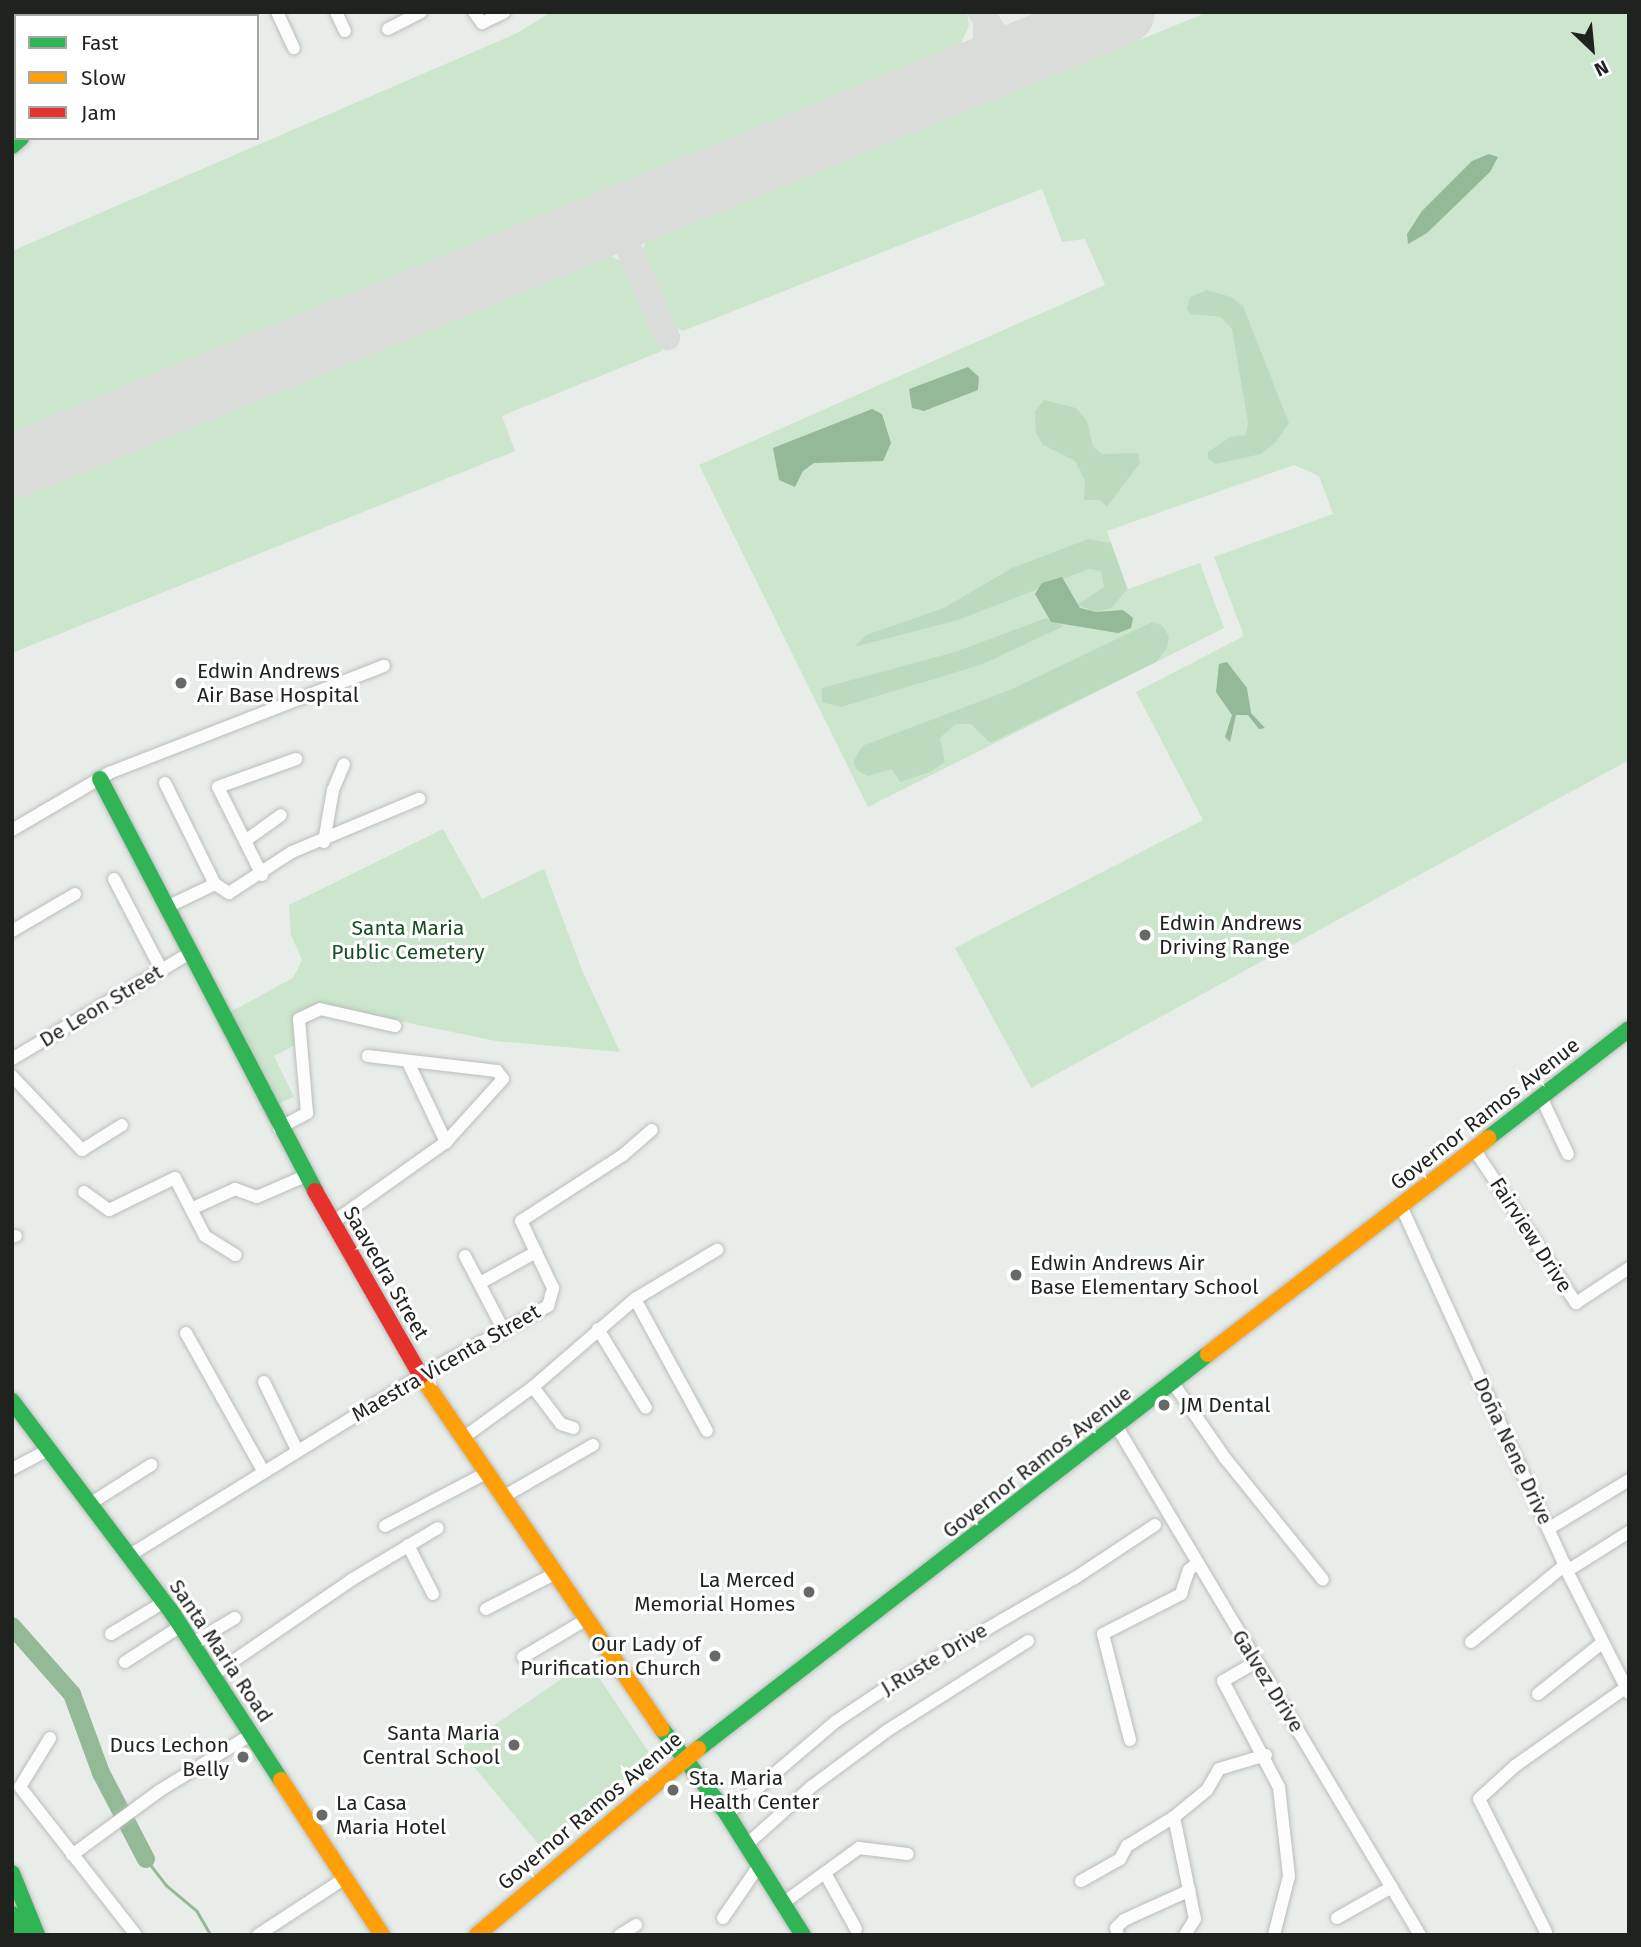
<!DOCTYPE html>
<meta charset="utf-8">
<style>
body{margin:0}
#map{position:relative;width:1641px;height:1947px;overflow:hidden;background:#e9ede9;font-family:"Fira Sans",sans-serif}
div>[style]{position:absolute}
[style*='--x']{left:calc(var(--x)*1px);top:calc(var(--y)*1px);width:calc(var(--w)*1px);rotate:calc(var(--a)*1deg)}
.green>*{inset:0;background:#cbe6cc}
.forest>*{inset:0;background:#bcdbbe}
.water>*{inset:0;background:#94b996}
.stream>*{height:2.5px;margin:-1.25px;padding:0 1.25px;transform-origin:1.25px;border-radius:1.25px;background:#94b996}
.river>*{height:18px;margin:-9px;padding:0 9px;transform-origin:9px;border-radius:9px;background:#94b996}
.taxiway>*{height:26px;margin:-13px;padding:0 13px;transform-origin:13px;border-radius:13px;background:#dadcda}
.runway>*{height:65px;margin:-32.5px;padding:0 32.5px;transform-origin:32.5px;border-radius:32.5px;background:#dadcda}
.roads{filter:drop-shadow(0 0 2px #babdba) drop-shadow(0 0 2px #babdba)}
.street>*{height:12px;margin:-6px;padding:0 6px;transform-origin:6px;border-radius:6px;background:#fcfcfc}
.fast>*{height:16px;margin:-8px;padding:0 8px;transform-origin:8px;border-radius:8px;background:#30b455}
.slow>*{height:16px;margin:-8px;padding:0 8px;transform-origin:8px;border-radius:8px;background:#ff9f0a}
.jam>*{height:16px;margin:-8px;padding:0 8px;transform-origin:8px;border-radius:8px;background:#e5322d}
.dots>*{width:19px;height:19px;translate:-50% -50%;box-sizing:border-box;border:4px solid #fff;border-radius:50%}
span{translate:-50% -50%;white-space:nowrap;text-align:center;line-height:1.15;-webkit-text-stroke:6px #fff;paint-order:stroke}
.poi-label{font-size:21px;color:#1f221f}
.left{translate:0 -50%;text-align:left}
.right{translate:-100% -50%;text-align:right}
.park-label{font-size:21px;color:#174e20}
.street-label{font-size:21px;color:#1f221f}
.frame{position:absolute;inset:0;border:14px solid #1f221f;pointer-events:none}
.legend{position:absolute;left:14px;top:14px;width:245px;height:126px;box-sizing:border-box;background:#fff;border:2px solid #a5a7a5;margin:0;padding:9px 12px;list-style:none;font-size:21px;color:#1f221f}
.legend li{display:flex;align-items:center;gap:14px;height:35px}
.legend b{width:35px;border:2px solid #a5a7a5}
.north{position:absolute;left:1557px;top:14px;width:70px;height:70px;-webkit-text-stroke:5px #fff;paint-order:stroke;rotate:154deg;font-size:19px;font-weight:700;line-height:28px;text-align:center;color:#1f221f}
.north::after{content:'';display:block;margin:auto;width:24px;height:32px;background:#1f221f;clip-path:polygon(50% 0,100% 100%,50% 72%,0 100%)}
</style>
<div id="map">
<div class="green">
<i style="clip-path:polygon(552px 12px,967px 12px,969px 26px,960px 45px,12px 435px,12px 251px,515px 34px)"></i>
<i style="clip-path:polygon(1208px 12px,1629px 12px,1629px 760px,1031px 1088px,955px 948px,1203px 820px,1136px 692px,1244px 636px,1214px 557px,1333px 514px,1319px 476px,1294px 465px,1107px 531px,1128px 589px,1200px 563px,1224px 628px,868px 807px,699px 465px,1105px 285px,1085px 239px,1062px 242px,1042px 189px,683px 331px,670px 325px,641px 253px,646px 242px)"></i>
<i style="clip-path:polygon(610px 256px,626px 263px,662px 351px,502px 416px,515px 451px,12px 653px,12px 500px)"></i>
<i style="clip-path:polygon(443px 829px,482px 899px,544px 869px,582px 970px,620px 1052px,496px 1041px,321px 1005px,297px 1017px,299px 1043px,274px 1056px,294px 1097px,279px 1103px,230px 1012px,293px 978px,302px 960px,291px 935px,289px 905px)"></i>
<i style="clip-path:polygon(588px 1661px,652px 1757px,540px 1846px,459px 1749px)"></i>
</div>
<div class="forest">
<i style="clip-path:polygon(1207px 290px,1231px 297px,1243px 306px,1289px 423px,1276px 442px,1261px 454px,1216px 464px,1208px 459px,1208px 452px,1230px 437px,1246px 435px,1248px 422px,1232px 329px,1221px 317px,1190px 314px,1187px 308px,1190px 297px)"></i>
<i style="clip-path:polygon(1044px 400px,1076px 408px,1087px 421px,1093px 446px,1102px 454px,1138px 453px,1140px 463px,1107px 507px,1100px 500px,1084px 500px,1085px 480px,1075px 461px,1043px 445px,1036px 433px,1035px 411px)"></i>
<i style="clip-path:polygon(1088px 539px,1111px 543px,1127px 589px,1112px 608px,1096px 612px,1077px 605px,1104px 587px,1101px 571px,1089px 569px,958px 620px,854px 647px,866px 635px,944px 608px,1012px 568px)"></i>
<i style="clip-path:polygon(1046px 618px,1064px 626px,983px 664px,841px 707px,822px 702px,822px 688px,955px 652px)"></i>
<i style="clip-path:polygon(1152px 622px,1162px 625px,1169px 636px,1167px 648px,1156px 662px,990px 743px,971px 724px,955px 724px,940px 738px,945px 762px,930px 772px,900px 782px,892px 769px,868px 776px,857px 770px,853px 762px,862px 746px,1010px 690px)"></i>
</div>
<div class="water">
<i style="clip-path:polygon(1489px 154px,1498px 157px,1490px 172px,1427px 233px,1408px 244px,1407px 234px,1422px 211px,1472px 161px)"></i>
<i style="clip-path:polygon(968px 367px,979px 377px,978px 390px,924px 411px,912px 408px,909px 389px)"></i>
<i style="clip-path:polygon(872px 409px,882px 414px,891px 443px,883px 461px,814px 463px,803px 471px,795px 487px,779px 480px,773px 448px)"></i>
<i style="clip-path:polygon(1062px 577px,1080px 608px,1096px 612px,1123px 610px,1133px 618px,1131px 628px,1118px 633px,1051px 622px,1035px 594px,1042px 583px)"></i>
<i style="clip-path:polygon(1227px 662px,1247px 688px,1251px 713px,1265px 728px,1259px 729px,1248px 715px,1236px 715px,1230px 742px,1225px 737px,1232px 715px,1216px 692px,1219px 664px)"></i>
</div>
<div class="stream">
<i style="--x:146;--y:1859;--w:33;--a:52"></i>
<i style="--x:166;--y:1885;--w:40;--a:40"></i>
<i style="--x:197;--y:1911;--w:28;--a:60"></i>
</div>
<div class="river">
<i style="--x:12;--y:1626;--w:91;--a:48.6"></i>
<i style="--x:72;--y:1694;--w:84;--a:69.8"></i>
<i style="--x:101;--y:1773;--w:97;--a:62.4"></i>
</div>
<div class="taxiway">
<i style="--x:981;--y:12;--w:34;--a:58"></i>
<i style="--x:999;--y:41;--w:31;--a:17"></i>
<i style="--x:965;--y:76;--w:28;--a:-44"></i>
<i style="--x:985;--y:57;--w:34;--a:-88"></i>
<i style="--x:616;--y:219;--w:129;--a:66.6"></i>
</div>
<div class="runway">
<i style="--x:12;--y:466;--w:1199;--a:-22.25"></i>
</div>
<div class="roads">
<div class="street">
<i style="--x:69;--y:12;--w:4;--a:90"></i>
<i style="--x:277;--y:12;--w:40;--a:65"></i>
<i style="--x:336;--y:12;--w:21;--a:65"></i>
<i style="--x:474;--y:12;--w:14;--a:54"></i>
<i style="--x:482;--y:23;--w:25;--a:-26"></i>
<i style="--x:388;--y:29;--w:37;--a:-27"></i>
<i style="--x:12;--y:66;--w:8;--a:60"></i>
<i style="--x:165;--y:783;--w:113;--a:63.7"></i>
<i style="--x:215;--y:884;--w:17;--a:33"></i>
<i style="--x:229;--y:893;--w:75;--a:-33.1"></i>
<i style="--x:292;--y:852;--w:138;--a:-22.7"></i>
<i style="--x:12;--y:830;--w:113;--a:-30.4"></i>
<i style="--x:109;--y:773;--w:295;--a:-21.3"></i>
<i style="--x:245;--y:841;--w:44;--a:-35.8"></i>
<i style="--x:324;--y:842;--w:53;--a:-80.2"></i>
<i style="--x:333;--y:790;--w:28;--a:-67"></i>
<i style="--x:262;--y:875;--w:98;--a:-116.6"></i>
<i style="--x:218;--y:787;--w:83;--a:-19.7"></i>
<i style="--x:114;--y:879;--w:102;--a:62.4"></i>
<i style="--x:167;--y:907;--w:53;--a:-25.6"></i>
<i style="--x:12;--y:931;--w:73;--a:-30.4"></i>
<i style="--x:12;--y:1059;--w:207;--a:-30.8"></i>
<i style="--x:408;--y:1062;--w:89;--a:64.6"></i>
<i style="--x:12;--y:1076;--w:102;--a:46.6"></i>
<i style="--x:82;--y:1150;--w:47;--a:-32"></i>
<i style="--x:1541;--y:1097;--w:63;--a:64.7"></i>
<i style="--x:279;--y:1128;--w:32;--a:-28"></i>
<i style="--x:307;--y:1113;--w:94;--a:-94.9"></i>
<i style="--x:299;--y:1019;--w:23;--a:-25"></i>
<i style="--x:320;--y:1009;--w:77;--a:12.8"></i>
<i style="--x:1474;--y:1149;--w:185;--a:56.5"></i>
<i style="--x:1576;--y:1303;--w:64;--a:-33.4"></i>
<i style="--x:84;--y:1192;--w:31;--a:36"></i>
<i style="--x:109;--y:1210;--w:73;--a:-25.9"></i>
<i style="--x:175;--y:1178;--w:65;--a:62.7"></i>
<i style="--x:205;--y:1236;--w:36;--a:32"></i>
<i style="--x:1401;--y:1206;--w:401;--a:65.5"></i>
<i style="--x:1567;--y:1571;--w:137;--a:63.1"></i>
<i style="--x:191;--y:1209;--w:48;--a:-24.4"></i>
<i style="--x:235;--y:1189;--w:23;--a:20"></i>
<i style="--x:257;--y:1197;--w:52;--a:-23.6"></i>
<i style="--x:332;--y:1223;--w:140;--a:-35.4"></i>
<i style="--x:446;--y:1142;--w:85;--a:-47.9"></i>
<i style="--x:503;--y:1079;--w:10;--a:-127"></i>
<i style="--x:497;--y:1071;--w:130;--a:-173.4"></i>
<i style="--x:12;--y:1237;--w:4;--a:-14"></i>
<i style="--x:465;--y:1256;--w:85;--a:62.5"></i>
<i style="--x:480;--y:1283;--w:64;--a:-29"></i>
<i style="--x:635;--y:1299;--w:150;--a:61.4"></i>
<i style="--x:598;--y:1329;--w:92;--a:58.7"></i>
<i style="--x:186;--y:1333;--w:158;--a:60.8"></i>
<i style="--x:264;--y:1382;--w:76;--a:64.1"></i>
<i style="--x:1173;--y:1383;--w:91;--a:55.3"></i>
<i style="--x:1225;--y:1458;--w:156;--a:51.2"></i>
<i style="--x:533;--y:1387;--w:46;--a:52.9"></i>
<i style="--x:561;--y:1424;--w:13;--a:18"></i>
<i style="--x:1117;--y:1427;--w:592;--a:59.19"></i>
<i style="--x:463;--y:1438;--w:87;--a:-36.1"></i>
<i style="--x:533;--y:1387;--w:135;--a:-40.8"></i>
<i style="--x:635;--y:1299;--w:96;--a:-30.9"></i>
<i style="--x:12;--y:1469;--w:40;--a:-28"></i>
<i style="--x:503;--y:1497;--w:104;--a:-30"></i>
<i style="--x:88;--y:1505;--w:75;--a:-32.4"></i>
<i style="--x:385;--y:1526;--w:114;--a:-27.7"></i>
<i style="--x:1548;--y:1529;--w:95;--a:-31.2"></i>
<i style="--x:408;--y:1545;--w:55;--a:63"></i>
<i style="--x:130;--y:1555;--w:342;--a:-31.7"></i>
<i style="--x:421;--y:1375;--w:145;--a:-28.5"></i>
<i style="--x:548;--y:1306;--w:19;--a:-74"></i>
<i style="--x:553;--y:1288;--w:74;--a:-115.5"></i>
<i style="--x:521;--y:1221;--w:121;--a:-32.9"></i>
<i style="--x:623;--y:1155;--w:38;--a:-41"></i>
<i style="--x:1567;--y:1571;--w:73;--a:-32.2"></i>
<i style="--x:486;--y:1609;--w:79;--a:-27.2"></i>
<i style="--x:111;--y:1634;--w:62;--a:-31.1"></i>
<i style="--x:1471;--y:1642;--w:122;--a:-39.3"></i>
<i style="--x:191;--y:1644;--w:51;--a:-30.6"></i>
<i style="--x:523;--y:1657;--w:74;--a:-30.7"></i>
<i style="--x:125;--y:1662;--w:67;--a:-32.7"></i>
<i style="--x:1256;--y:1662;--w:38;--a:150"></i>
<i style="--x:1223;--y:1681;--w:120;--a:62.2"></i>
<i style="--x:1279;--y:1787;--w:90;--a:83.6"></i>
<i style="--x:1289;--y:1876;--w:61;--a:104.3"></i>
<i style="--x:213;--y:1675;--w:168;--a:-34.5"></i>
<i style="--x:351;--y:1580;--w:101;--a:-30.9"></i>
<i style="--x:1538;--y:1694;--w:82;--a:-38.6"></i>
<i style="--x:50;--y:1738;--w:57;--a:121.5"></i>
<i style="--x:20;--y:1787;--w:188;--a:51.9"></i>
<i style="--x:1130;--y:1740;--w:109;--a:-104.3"></i>
<i style="--x:1103;--y:1634;--w:88;--a:-27.1"></i>
<i style="--x:1181;--y:1594;--w:25;--a:-72"></i>
<i style="--x:1189;--y:1570;--w:11;--a:-41"></i>
<i style="--x:727;--y:1814;--w:142;--a:-40.4"></i>
<i style="--x:835;--y:1722;--w:69;--a:-33.7"></i>
<i style="--x:892;--y:1684;--w:211;--a:-30.1"></i>
<i style="--x:1075;--y:1578;--w:96;--a:-33.5"></i>
<i style="--x:1174;--y:1817;--w:104;--a:78.4"></i>
<i style="--x:1195;--y:1919;--w:19;--a:122"></i>
<i style="--x:745;--y:1846;--w:89;--a:-41.8"></i>
<i style="--x:811;--y:1787;--w:96;--a:-36.5"></i>
<i style="--x:888;--y:1730;--w:166;--a:-32.4"></i>
<i style="--x:72;--y:1855;--w:108;--a:-36.3"></i>
<i style="--x:159;--y:1791;--w:109;--a:-31.5"></i>
<i style="--x:825;--y:1873;--w:64;--a:61"></i>
<i style="--x:1081;--y:1881;--w:45;--a:-29.4"></i>
<i style="--x:1120;--y:1859;--w:15;--a:-62"></i>
<i style="--x:1127;--y:1846;--w:55;--a:-31.7"></i>
<i style="--x:1174;--y:1817;--w:43;--a:-39.3"></i>
<i style="--x:1207;--y:1790;--w:24;--a:-60"></i>
<i style="--x:1219;--y:1769;--w:49;--a:-16.6"></i>
<i style="--x:783;--y:1903;--w:94;--a:-35.9"></i>
<i style="--x:859;--y:1848;--w:49;--a:7"></i>
<i style="--x:723;--y:1918;--w:62;--a:-55.5"></i>
<i style="--x:1337;--y:1918;--w:63;--a:-29.4"></i>
<i style="--x:1546;--y:1932;--w:149;--a:-116.7"></i>
<i style="--x:1479;--y:1799;--w:49;--a:-42.5"></i>
<i style="--x:1515;--y:1766;--w:135;--a:-35.3"></i>
<i style="--x:258;--y:1935;--w:104;--a:-33.2"></i>
<i style="--x:620;--y:1935;--w:19;--a:-32"></i>
<i style="--x:1118;--y:1935;--w:7;--a:-106"></i>
<i style="--x:1116;--y:1928;--w:11;--a:-45"></i>
<i style="--x:1124;--y:1920;--w:72;--a:-24.4"></i>
</div>
<div class="fast">
<i style="--x:12;--y:146;--w:12;--a:-42"></i>
<i style="--x:100;--y:779;--w:465;--a:62.4"></i>
<i style="--x:1488;--y:1138;--w:178;--a:-37.7"></i>
<i style="--x:12;--y:1401;--w:267;--a:52.9"></i>
<i style="--x:173;--y:1614;--w:198;--a:57"></i>
<i style="--x:662;--y:1729;--w:107;--a:52.6"></i>
<i style="--x:727;--y:1814;--w:143;--a:57.9"></i>
<i style="--x:698;--y:1749;--w:645;--a:-37.76"></i>
<i style="--x:12;--y:1873;--w:67;--a:68"></i>
<i style="--x:12;--y:1914;--w:23;--a:67"></i>
</div>
<div class="slow">
<i style="--x:149;--y:16;--w:6;--a:-45"></i>
<i style="--x:1208;--y:1354;--w:354;--a:-37.6"></i>
<i style="--x:421;--y:1376;--w:427;--a:55.7"></i>
<i style="--x:281;--y:1780;--w:185;--a:56.9"></i>
<i style="--x:477;--y:1935;--w:289;--a:-40.1"></i>
</div>
<div class="jam">
<i style="--x:315;--y:1191;--w:213;--a:60.2"></i>
</div>
</div>
<div class="dots">
<i style="left:181px;top:683px;background:#666966"></i>
<i style="left:1145px;top:935px;background:#666966"></i>
<i style="left:1016px;top:1275px;background:#666966"></i>
<i style="left:1164px;top:1405px;background:#666966"></i>
<i style="left:809px;top:1592px;background:#666966"></i>
<i style="left:715px;top:1656px;background:#666966"></i>
<i style="left:514px;top:1745px;background:#666966"></i>
<i style="left:243px;top:1757px;background:#666966"></i>
<i style="left:673px;top:1790px;background:#666966"></i>
<i style="left:322px;top:1815px;background:#666966"></i>
</div>
<div class="poi-label">
<span class="left" style="left:197px;top:683px">Edwin Andrews<br>Air Base Hospital</span>
<span class="left" style="left:1159px;top:935px">Edwin Andrews<br>Driving Range</span>
<span class="left" style="left:1030px;top:1275px">Edwin Andrews Air<br>Base Elementary School</span>
<span class="left" style="left:1180px;top:1405px">JM Dental</span>
<span class="right" style="left:795px;top:1592px">La Merced<br>Memorial Homes</span>
<span class="right" style="left:701px;top:1656px">Our Lady of<br>Purification Church</span>
<span class="right" style="left:500px;top:1745px">Santa Maria<br>Central School</span>
<span class="right" style="left:229px;top:1757px">Ducs Lechon<br>Belly</span>
<span class="left" style="left:689px;top:1790px">Sta. Maria<br>Health Center</span>
<span class="left" style="left:336px;top:1815px">La Casa<br>Maria Hotel</span>
</div>
<div class="park-label">
<span style="left:408px;top:940px">Santa Maria<br>Public Cemetery</span>
</div>
<div class="street-label">
<span style="left:101px;top:1006px;rotate:-31deg">De Leon Street</span>
<span style="left:1485px;top:1114px;rotate:-38deg">Governor Ramos Avenue</span>
<span style="left:1531px;top:1235px;rotate:57deg">Fairview Drive</span>
<span style="left:386px;top:1273px;rotate:60deg">Saavedra Street</span>
<span style="left:446px;top:1363px;rotate:-30deg">Maestra Vicenta Street</span>
<span style="left:1513px;top:1451px;rotate:65deg">Doña Nene Drive</span>
<span style="left:1037px;top:1462px;rotate:-38deg">Governor Ramos Avenue</span>
<span style="left:221px;top:1651px;rotate:56deg">Santa Maria Road</span>
<span style="left:934px;top:1659px;rotate:-31deg">J.Ruste Drive</span>
<span style="left:1268px;top:1681px;rotate:58deg">Galvez Drive</span>
<span style="left:590px;top:1811px;rotate:-40deg">Governor Ramos Avenue</span>
</div>
<div class="frame"></div>
<ul class="legend">
<li><b style="height:9px;background:#30b455"></b>Fast</li>
<li><b style="height:9px;background:#ff9f0a"></b>Slow</li>
<li><b style="height:9px;background:#e5322d"></b>Jam</li>
</ul>
<div class="north">N</div>
</div>
